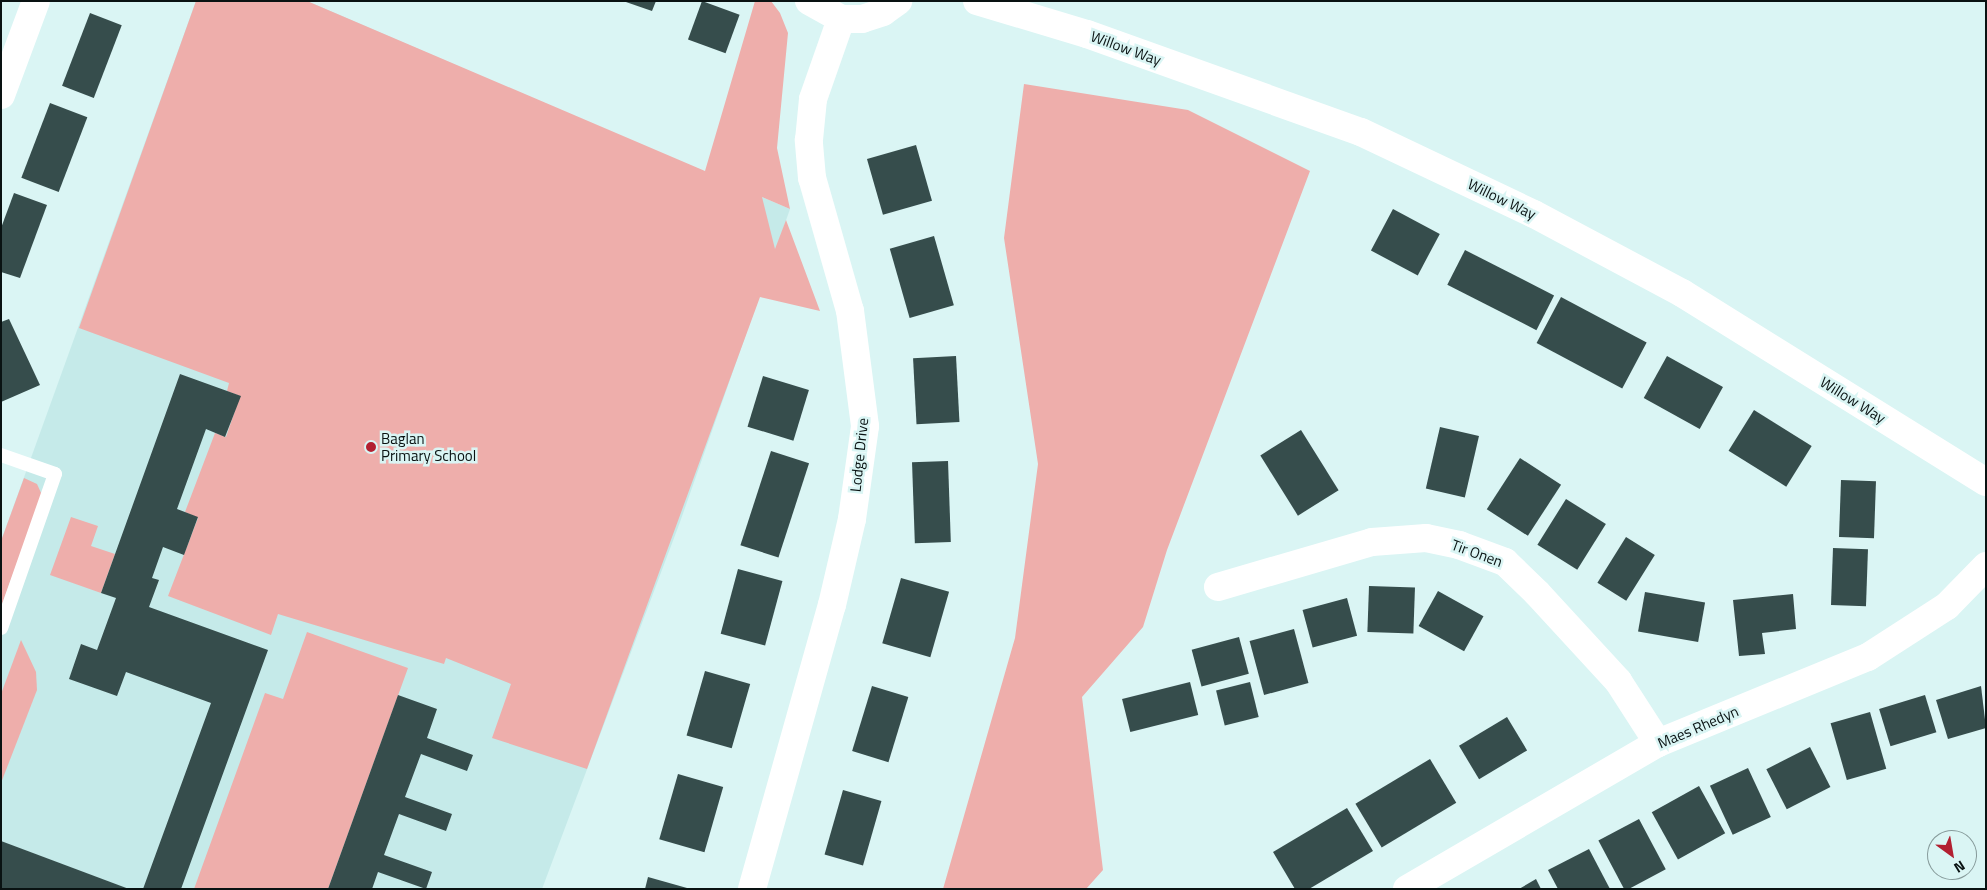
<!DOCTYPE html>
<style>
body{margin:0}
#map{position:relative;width:1987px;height:890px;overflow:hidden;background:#daf5f4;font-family:"Titillium Web",sans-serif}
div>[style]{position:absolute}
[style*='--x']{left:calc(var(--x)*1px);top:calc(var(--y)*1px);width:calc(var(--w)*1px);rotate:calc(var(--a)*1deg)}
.built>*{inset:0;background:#c5eae9}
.green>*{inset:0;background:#eeaeab}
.building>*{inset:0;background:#364d4c;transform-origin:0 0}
.service>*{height:14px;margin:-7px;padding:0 7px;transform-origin:7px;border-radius:7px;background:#fff}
.minor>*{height:28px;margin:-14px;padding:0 14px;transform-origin:14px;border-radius:14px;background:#fff}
.tertiary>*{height:28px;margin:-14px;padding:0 14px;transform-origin:14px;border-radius:14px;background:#fff}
.dots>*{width:14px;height:14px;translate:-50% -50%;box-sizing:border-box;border:2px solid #daf5f4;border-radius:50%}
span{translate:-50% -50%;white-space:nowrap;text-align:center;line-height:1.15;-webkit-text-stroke:5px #daf5f4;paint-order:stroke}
.street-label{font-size:15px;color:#091212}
.poi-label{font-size:15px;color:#091212}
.left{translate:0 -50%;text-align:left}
.frame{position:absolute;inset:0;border:2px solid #091212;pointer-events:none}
.north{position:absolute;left:1927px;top:830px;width:50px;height:50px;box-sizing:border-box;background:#daf5f4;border:1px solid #869a9a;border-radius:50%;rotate:148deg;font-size:14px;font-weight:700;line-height:20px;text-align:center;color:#091212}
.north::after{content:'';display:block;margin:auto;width:18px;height:22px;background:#b22031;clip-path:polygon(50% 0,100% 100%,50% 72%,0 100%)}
</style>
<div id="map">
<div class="built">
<i style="clip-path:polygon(196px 1px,307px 1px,790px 209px,680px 522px,542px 889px,1px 889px,1px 541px)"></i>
</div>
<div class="green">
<i style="clip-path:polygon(196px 1px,307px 1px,705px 171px,755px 1px,771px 1px,780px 13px,788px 33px,777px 148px,790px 209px,762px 197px,775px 249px,786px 220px,820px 311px,760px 297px,587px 769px,492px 738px,511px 684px,446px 658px,444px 664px,278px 614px,271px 635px,168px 596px,198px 518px,185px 512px,215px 433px,226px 437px,240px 396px,227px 391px,229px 383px,79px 328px)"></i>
<i style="clip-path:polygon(1024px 84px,1188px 110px,1310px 171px,1167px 550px,1143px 627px,1082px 697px,1103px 870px,1086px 889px,943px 889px,1015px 638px,1038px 464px,1004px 238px)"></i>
<i style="clip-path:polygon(24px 478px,37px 484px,42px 495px,1px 607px,1px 541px)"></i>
<i style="clip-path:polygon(71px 517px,98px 526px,91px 546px,115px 554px,101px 593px,50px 575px)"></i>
<i style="clip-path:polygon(307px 632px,408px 668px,328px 889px,194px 889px,265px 693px,283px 699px)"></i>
<i style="clip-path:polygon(21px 640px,36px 672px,37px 690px,1px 783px,1px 694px)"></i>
</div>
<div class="building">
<i style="clip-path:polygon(623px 1px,656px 1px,652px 11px)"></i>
<i style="left:702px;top:1px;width:40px;height:41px;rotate:20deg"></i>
<i style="left:90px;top:13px;width:34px;height:78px;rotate:21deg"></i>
<i style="left:50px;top:103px;width:40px;height:80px;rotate:21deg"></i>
<i style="left:916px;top:145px;width:58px;height:51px;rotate:74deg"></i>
<i style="clip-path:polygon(14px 193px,47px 205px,20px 278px,1px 272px,1px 228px)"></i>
<i style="left:1393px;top:209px;width:53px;height:47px;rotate:28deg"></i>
<i style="left:934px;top:236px;width:72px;height:46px;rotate:74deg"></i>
<i style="left:1465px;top:250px;width:100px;height:39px;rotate:27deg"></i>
<i style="left:1561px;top:297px;width:97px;height:52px;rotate:28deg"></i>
<i style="clip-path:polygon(9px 319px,40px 385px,1px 402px,1px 322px)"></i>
<i style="left:956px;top:356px;width:66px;height:43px;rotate:87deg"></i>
<i style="left:1667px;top:356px;width:64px;height:48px;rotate:29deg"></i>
<i style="clip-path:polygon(180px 374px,241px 396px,225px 437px,206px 429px,177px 509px,198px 517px,184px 555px,163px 547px,152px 578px,159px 580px,149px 607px,268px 650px,181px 889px,143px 889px,211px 703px,126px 672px,117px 696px,69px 679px,81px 644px,97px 650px,116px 598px,101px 593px)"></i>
<i style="left:763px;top:376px;width:48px;height:53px;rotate:17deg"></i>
<i style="left:1754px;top:410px;width:68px;height:48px;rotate:32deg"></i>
<i style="left:1440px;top:427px;width:40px;height:63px;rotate:13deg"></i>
<i style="left:1301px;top:430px;width:71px;height:48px;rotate:58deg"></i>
<i style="left:771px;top:451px;width:40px;height:99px;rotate:18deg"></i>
<i style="left:1520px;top:458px;width:49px;height:61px;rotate:33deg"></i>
<i style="left:948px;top:461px;width:81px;height:36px;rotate:88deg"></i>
<i style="left:1841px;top:480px;width:35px;height:57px;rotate:2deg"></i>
<i style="left:1566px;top:499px;width:47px;height:54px;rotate:32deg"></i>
<i style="left:1626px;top:537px;width:34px;height:54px;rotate:32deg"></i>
<i style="left:1833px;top:548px;width:35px;height:57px;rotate:2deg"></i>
<i style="left:738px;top:569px;width:46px;height:67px;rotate:15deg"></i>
<i style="left:901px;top:578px;width:50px;height:68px;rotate:16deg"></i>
<i style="left:1369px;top:586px;width:46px;height:46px;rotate:2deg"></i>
<i style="left:1438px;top:591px;width:52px;height:40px;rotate:29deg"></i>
<i style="left:1645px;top:592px;width:61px;height:40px;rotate:10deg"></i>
<i style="clip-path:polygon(1793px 594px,1796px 629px,1762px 633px,1765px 654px,1739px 656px,1733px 600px)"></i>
<i style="left:1347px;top:598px;width:39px;height:46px;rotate:75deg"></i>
<i style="left:1294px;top:629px;width:56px;height:46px;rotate:75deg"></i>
<i style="left:1239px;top:637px;width:38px;height:49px;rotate:75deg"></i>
<i style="left:705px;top:671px;width:47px;height:67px;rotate:16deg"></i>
<i style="left:1190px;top:682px;width:34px;height:70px;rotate:76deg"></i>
<i style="left:1250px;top:682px;width:36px;height:35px;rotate:76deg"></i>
<i style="left:872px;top:686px;width:38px;height:68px;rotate:17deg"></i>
<i style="clip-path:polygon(1981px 686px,1986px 728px,1948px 739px,1936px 700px)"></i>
<i style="clip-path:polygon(398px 695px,437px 709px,427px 738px,473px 755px,467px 771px,421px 754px,405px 797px,452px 814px,446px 831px,399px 814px,384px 855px,432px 872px,426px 889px,378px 872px,372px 889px,328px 889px)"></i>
<i style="left:1925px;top:695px;width:39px;height:48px;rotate:73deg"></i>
<i style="left:1870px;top:712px;width:59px;height:41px;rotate:74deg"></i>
<i style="left:1507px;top:717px;width:39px;height:56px;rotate:59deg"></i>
<i style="left:1810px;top:747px;width:45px;height:49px;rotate:63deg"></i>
<i style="left:1430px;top:759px;width:51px;height:87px;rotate:59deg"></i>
<i style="left:1748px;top:768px;width:54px;height:42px;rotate:65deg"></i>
<i style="left:678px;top:774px;width:47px;height:68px;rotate:16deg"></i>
<i style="left:1699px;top:786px;width:54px;height:54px;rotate:61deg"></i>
<i style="left:843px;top:790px;width:40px;height:67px;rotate:16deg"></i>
<i style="clip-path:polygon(1347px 808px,1373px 851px,1309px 889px,1295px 889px,1273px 852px)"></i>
<i style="left:1639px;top:819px;width:57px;height:46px;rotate:62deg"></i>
<i style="clip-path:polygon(1px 841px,129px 889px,1px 889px)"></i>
<i style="clip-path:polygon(1589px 849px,1610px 889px,1558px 889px,1548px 870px)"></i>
<i style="clip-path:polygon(648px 877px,687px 888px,686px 889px,645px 889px)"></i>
<i style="clip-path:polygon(1536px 879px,1541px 889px,1519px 889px)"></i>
</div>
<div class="service">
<i style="--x:1;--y:455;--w:57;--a:19.4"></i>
<i style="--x:55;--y:474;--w:163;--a:109.3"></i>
</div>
<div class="minor">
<i style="--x:1;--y:95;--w:100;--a:-69.6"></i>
<i style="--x:1218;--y:587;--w:160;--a:-16.3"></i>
<i style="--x:1372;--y:542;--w:54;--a:-4.2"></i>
<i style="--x:1426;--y:538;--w:34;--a:12"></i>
<i style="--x:1459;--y:545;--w:49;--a:20.3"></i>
<i style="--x:1505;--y:562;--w:45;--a:44.1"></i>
<i style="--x:1537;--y:593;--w:120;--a:47.4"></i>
<i style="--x:1618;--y:681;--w:74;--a:57.2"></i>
<i style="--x:1407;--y:889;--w:290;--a:-30.2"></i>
<i style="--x:1658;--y:743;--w:227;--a:-22.3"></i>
<i style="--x:1868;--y:657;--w:94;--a:-32.8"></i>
<i style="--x:1947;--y:606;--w:56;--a:-45.7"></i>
</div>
<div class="tertiary">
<i style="--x:809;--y:1;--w:37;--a:29"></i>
<i style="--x:841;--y:19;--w:21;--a:0"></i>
<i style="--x:862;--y:19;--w:22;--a:-18"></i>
<i style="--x:883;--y:12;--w:19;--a:-36"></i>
<i style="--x:977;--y:1;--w:115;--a:16.7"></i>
<i style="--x:1087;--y:34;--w:291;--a:19.7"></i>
<i style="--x:1361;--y:132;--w:191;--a:25.4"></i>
<i style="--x:1534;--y:214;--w:168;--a:28.1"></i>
<i style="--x:1682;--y:293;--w:358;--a:31.9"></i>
<i style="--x:752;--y:889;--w:295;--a:-74.3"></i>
<i style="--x:832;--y:605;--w:88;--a:-76.9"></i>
<i style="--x:852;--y:519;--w:94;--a:-82"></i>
<i style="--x:865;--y:426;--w:116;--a:-97.4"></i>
<i style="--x:850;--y:311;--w:138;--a:-105.9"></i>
<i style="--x:812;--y:178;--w:38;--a:-95"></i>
<i style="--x:809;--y:140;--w:41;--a:-84.4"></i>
<i style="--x:813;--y:99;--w:85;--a:-70.7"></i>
</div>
<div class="dots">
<i style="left:371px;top:447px;background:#b22031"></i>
</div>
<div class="street-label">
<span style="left:1126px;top:48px;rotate:20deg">Willow Way</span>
<span style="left:1502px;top:199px;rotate:26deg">Willow Way</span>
<span style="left:1853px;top:400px;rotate:32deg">Willow Way</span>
<span style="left:859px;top:455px;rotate:-84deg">Lodge Drive</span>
<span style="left:1477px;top:553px;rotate:20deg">Tir Onen</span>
<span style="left:1698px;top:727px;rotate:-23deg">Maes Rhedyn</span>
</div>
<div class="poi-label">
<span class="left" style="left:381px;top:447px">Baglan<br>Primary School</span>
</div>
<div class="frame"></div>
<div class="north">N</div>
</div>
